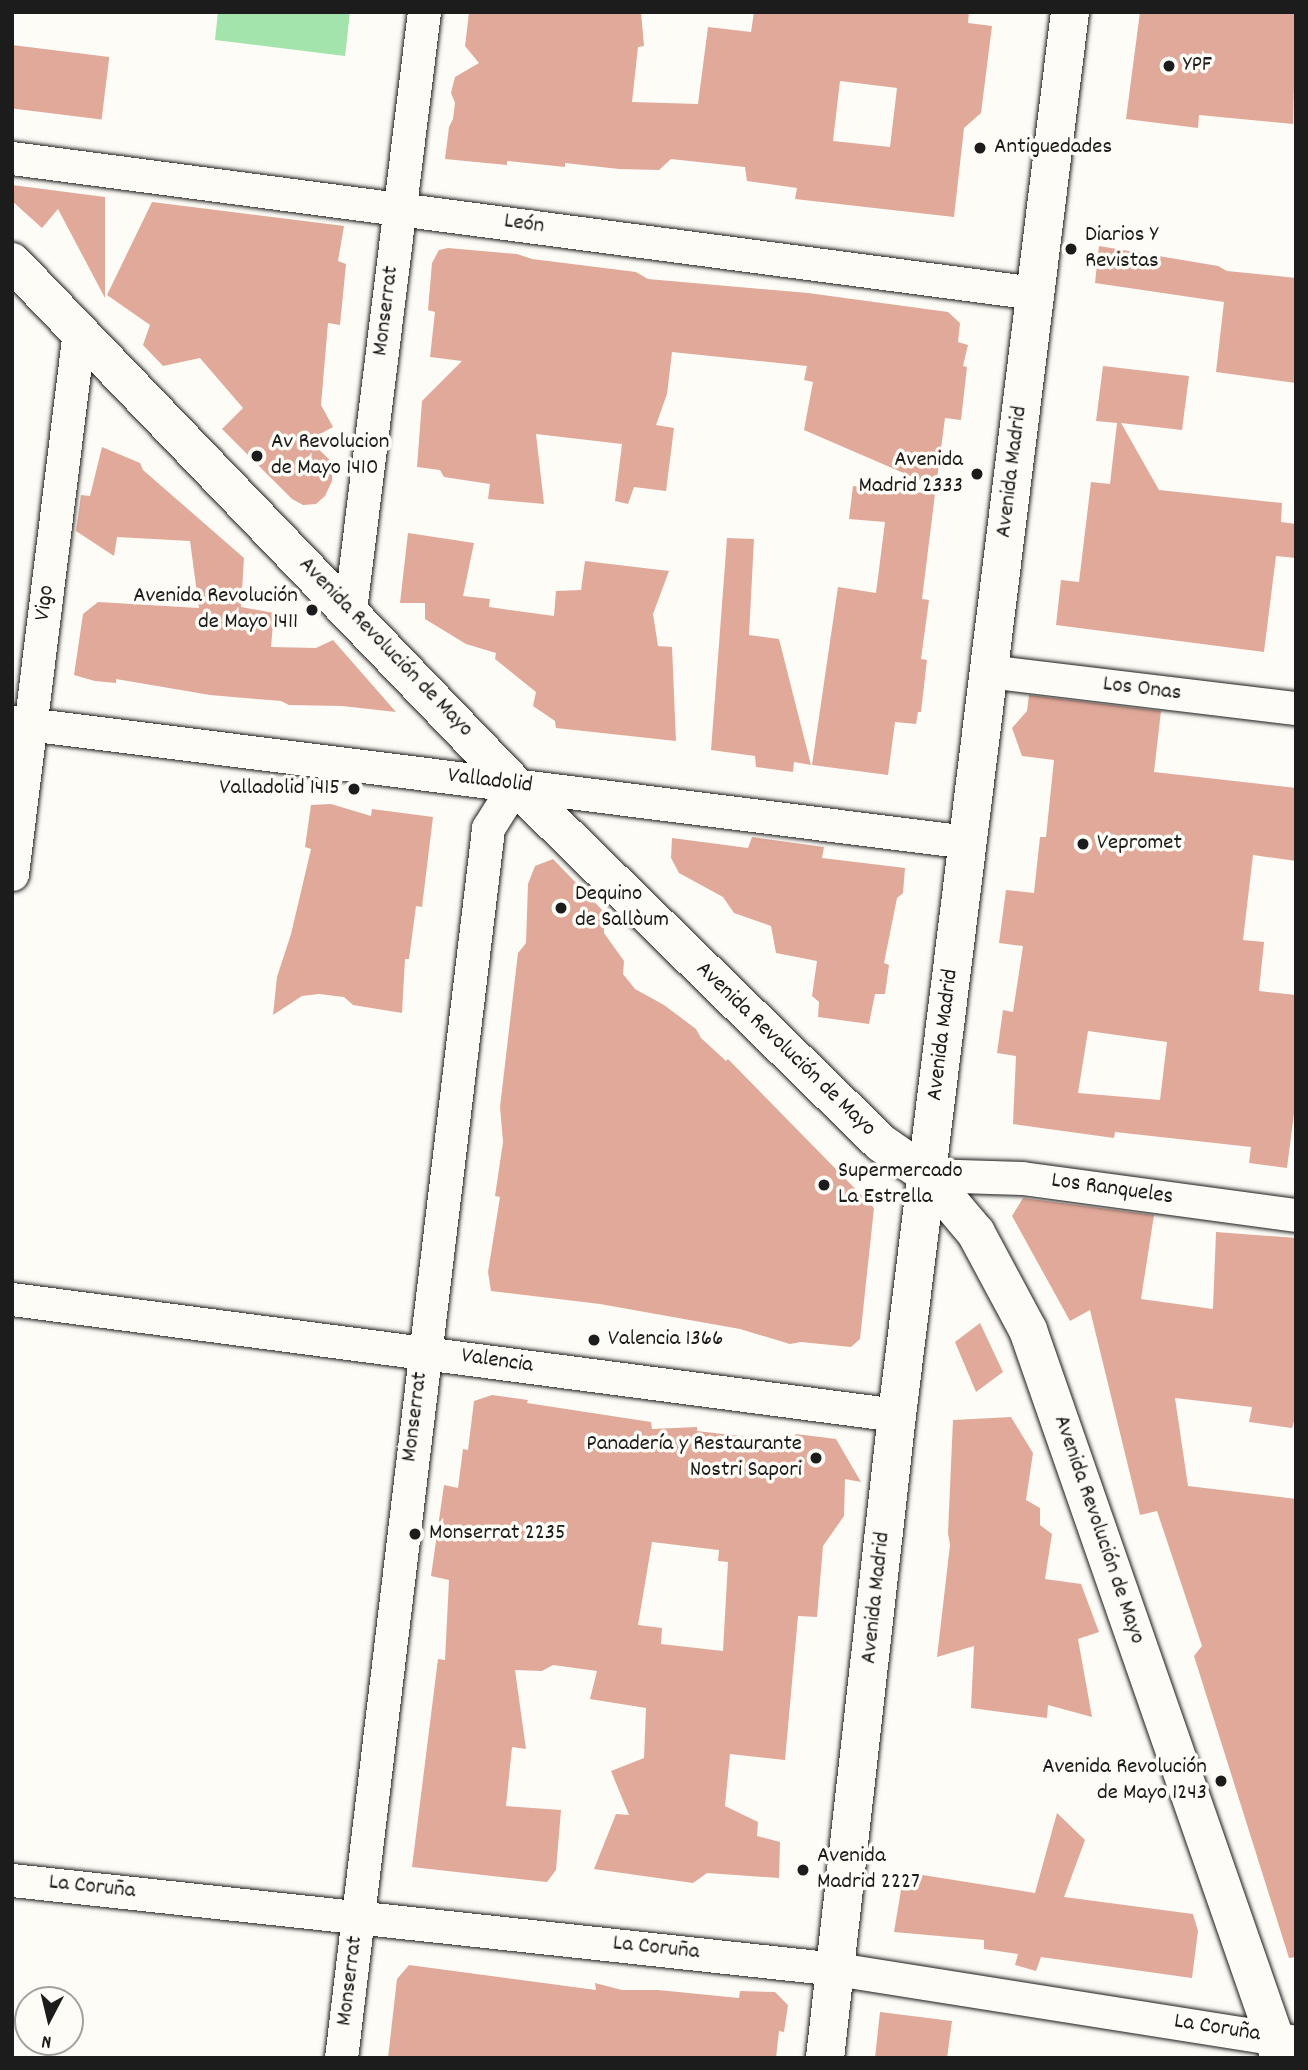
<!DOCTYPE html>
<meta charset="utf-8">
<style>
body{margin:0}
#map{position:relative;width:1308px;height:2070px;overflow:hidden;background:#fdfcf7;font-family:Dekko,sans-serif}
div>[style]{position:absolute}
[style*='--x']{left:calc(var(--x)*1px);top:calc(var(--y)*1px);width:calc(var(--w)*1px);rotate:calc(var(--a)*1deg)}
.green>*{inset:0;background:#a3e3ac}
.building>*{inset:0;background:#e1a99a;transform-origin:0 0}
.roads{filter:drop-shadow(0 0 2px #1c1c1c) drop-shadow(0 0 2px #1c1c1c)}
.street>*{height:33px;margin:-16.5px;padding:0 16.5px;transform-origin:16.5px;border-radius:16.5px;background:#fdfcf7}
.secondary>*{height:38px;margin:-19px;padding:0 19px;transform-origin:19px;border-radius:19px;background:#fdfcf7}
.dots>*{width:19px;height:19px;translate:-50% -50%;box-sizing:border-box;border:4px solid #fdfcf7;border-radius:50%}
span{translate:-50% -50%;white-space:nowrap;text-align:center;line-height:1.15;-webkit-text-stroke:7px #fdfcf7;paint-order:stroke}
.poi-label{font-size:23px;color:#1c1c1c}
.left{translate:0 -50%;text-align:left}
.right{translate:-100% -50%;text-align:right}
.street-label{font-size:23px;color:#1c1c1c}
.frame{position:absolute;inset:0;border:14px solid #1c1c1c;pointer-events:none}
.north{position:absolute;left:14px;top:1986px;width:70px;height:70px;box-sizing:border-box;background:#fdfcf7;border:2px solid #a3a29f;border-radius:50%;rotate:187deg;font-size:19px;font-weight:700;line-height:28px;text-align:center;color:#1c1c1c}
.north::after{content:'';display:block;margin:auto;width:24px;height:32px;background:#1c1c1c;clip-path:polygon(50% 0,100% 100%,50% 72%,0 100%)}
</style>
<div id="map">
<div class="green">
<i style="clip-path:polygon(218px 12px,350px 12px,345px 56px,215px 40px)"></i>
</div>
<div class="building">
<i style="clip-path:polygon(evenodd,641px 12px,644px 46px,638px 47px,632px 102px,698px 104px,708px 27px,751px 32px,754px 12px,969px 12px,968px 23px,992px 26px,981px 113px,964px 128px,954px 217px,795px 199px,797px 188px,747px 181px,745px 167px,671px 159px,659px 170px,619px 169px,565px 163px,565px 167px,507px 161px,507px 165px,445px 159px,449px 127px,453px 119px,455px 103px,451px 93px,455px 77px,479px 63px,465px 46px,469px 13px,641px 12px,840px 81px,897px 88px,890px 147px,833px 141px,840px 81px)"></i>
<i style="clip-path:polygon(1140px 12px,1296px 12px,1293px 124px,1199px 115px,1198px 128px,1126px 119px)"></i>
<i style="left:12px;top:45px;width:98px;height:63px;rotate:7deg"></i>
<i style="clip-path:polygon(12px 185px,105px 197px,105px 298px,58px 209px,42px 228px,12px 201px)"></i>
<i style="clip-path:polygon(152px 202px,344px 226px,338px 261px,346px 264px,340px 325px,328px 323px,321px 405px,333px 427px,309px 440px,333px 463px,332px 481px,325px 496px,316px 504px,303px 505px,292px 499px,222px 429px,243px 408px,200px 358px,163px 366px,143px 345px,150px 325px,107px 295px)"></i>
<i style="clip-path:polygon(1099px 246px,1218px 266px,1227px 271px,1296px 278px,1296px 383px,1216px 372px,1224px 302px,1095px 283px)"></i>
<i style="clip-path:polygon(448px 248px,517px 254px,532px 259px,636px 272px,648px 279px,808px 293px,948px 312px,960px 323px,958px 342px,968px 345px,963px 366px,967px 367px,961px 420px,945px 418px,936px 487px,804px 430px,813px 382px,804px 380px,807px 366px,672px 352px,667px 394px,656px 425px,674px 428px,666px 491px,634px 487px,628px 504px,615px 501px,622px 444px,536px 434px,544px 504px,488px 499px,490px 484px,444px 477px,440px 470px,417px 467px,422px 401px,462px 361px,430px 357px,435px 312px,428px 310px,432px 263px,439px 250px)"></i>
<i style="clip-path:polygon(1103px 366px,1189px 376px,1182px 430px,1121px 423px,1159px 490px,1282px 503px,1281px 522px,1296px 524px,1296px 558px,1276px 556px,1264px 652px,1056px 625px,1061px 580px,1079px 582px,1091px 482px,1110px 484px,1117px 423px,1096px 421px)"></i>
<i style="clip-path:polygon(102px 447px,140px 463px,143px 470px,244px 558px,241px 607px,274px 613px,271px 647px,316px 648px,333px 640px,396px 712px,342px 706px,289px 705px,281px 701px,210px 695px,116px 679px,116px 683px,95px 681px,74px 675px,83px 614px,98px 602px,199px 608px,190px 541px,117px 537px,114px 556px,76px 531px,81px 495px,90px 496px)"></i>
<i style="clip-path:polygon(853px 486px,935px 494px,922px 599px,929px 600px,921px 659px,927px 660px,921px 712px,918px 712px,916px 724px,895px 722px,888px 775px,812px 765px,838px 587px,876px 593px,885px 522px,849px 519px)"></i>
<i style="clip-path:polygon(408px 533px,474px 543px,463px 596px,490px 599px,489px 607px,554px 616px,556px 591px,581px 590px,585px 561px,669px 571px,653px 614px,658px 646px,672px 647px,676px 741px,556px 728px,555px 721px,533px 706px,536px 692px,495px 659px,496px 653px,466px 644px,425px 619px,425px 603px,400px 603px)"></i>
<i style="clip-path:polygon(727px 538px,754px 539px,749px 635px,779px 639px,811px 765px,794px 762px,793px 772px,756px 767px,755px 756px,711px 750px)"></i>
<i style="clip-path:polygon(evenodd,1029px 695px,1161px 711px,1154px 772px,1296px 788px,1296px 861px,1253px 855px,1243px 940px,1264px 942px,1259px 991px,1296px 995px,1296px 1098px,1287px 1168px,1249px 1163px,1251px 1147px,1115px 1132px,1114px 1138px,1013px 1124px,1016px 1056px,997px 1053px,1003px 1010px,1013px 1012px,1023px 946px,999px 943px,1006px 890px,1034px 893px,1040px 837px,1046px 837px,1054px 760px,1022px 756px,1012px 728px,1027px 711px,1029px 695px,1088px 1031px,1167px 1042px,1160px 1100px,1078px 1093px,1088px 1031px)"></i>
<i style="clip-path:polygon(331px 804px,371px 816px,372px 809px,433px 817px,422px 907px,416px 906px,409px 959px,405px 959px,402px 1013px,353px 1005px,344px 997px,319px 994px,302px 996px,273px 1015px,277px 977px,291px 934px,311px 849px,305px 847px,311px 805px)"></i>
<i style="clip-path:polygon(752px 837px,824px 847px,822px 858px,905px 868px,903px 893px,897px 898px,884px 963px,889px 965px,885px 994px,875px 994px,869px 1024px,818px 1017px,819px 1002px,812px 996px,817px 961px,776px 953px,771px 926px,734px 913px,723px 897px,679px 873px,671px 858px,672px 838px,748px 848px)"></i>
<i style="clip-path:polygon(553px 859px,604px 912px,604px 933px,624px 961px,623px 974px,635px 989px,664px 1005px,696px 1029px,701px 1038px,726px 1061px,728px 1059px,874px 1208px,860px 1339px,851px 1347px,801px 1342px,790px 1344px,740px 1329px,600px 1304px,491px 1291px,488px 1272px,500px 1197px,495px 1196px,503px 1142px,500px 1107px,518px 953px,526px 943px,528px 884px,535px 866px)"></i>
<i style="clip-path:polygon(1023px 1198px,1154px 1215px,1141px 1299px,1213px 1309px,1216px 1232px,1296px 1238px,1296px 1415px,1292px 1428px,1249px 1422px,1252px 1407px,1175px 1398px,1188px 1486px,1296px 1499px,1296px 1957px,1289px 1958px,1194px 1656px,1202px 1646px,1157px 1511px,1140px 1515px,1090px 1310px,1070px 1321px,1012px 1216px)"></i>
<i style="clip-path:polygon(980px 1323px,1003px 1372px,976px 1392px,955px 1342px)"></i>
<i style="clip-path:polygon(evenodd,492px 1395px,528px 1400px,527px 1403px,651px 1422px,652px 1429px,697px 1427px,697px 1431px,791px 1442px,796px 1434px,836px 1439px,861px 1482px,845px 1479px,844px 1516px,823px 1546px,817px 1617px,798px 1616px,785px 1760px,730px 1754px,725px 1806px,758px 1822px,757px 1836px,780px 1842px,779px 1878px,707px 1873px,693px 1883px,594px 1869px,616px 1814px,629px 1815px,611px 1771px,644px 1758px,646px 1708px,590px 1699px,597px 1671px,553px 1665px,542px 1671px,515px 1670px,526px 1749px,512px 1747px,506px 1806px,561px 1810px,556px 1870px,547px 1882px,412px 1867px,438px 1659px,445px 1660px,449px 1580px,431px 1576px,444px 1485px,458px 1488px,463px 1449px,468px 1450px,474px 1401px,492px 1395px,652px 1542px,719px 1550px,718px 1561px,728px 1562px,723px 1651px,661px 1644px,662px 1628px,638px 1625px,652px 1542px)"></i>
<i style="clip-path:polygon(1011px 1417px,1033px 1453px,1026px 1500px,1040px 1508px,1040px 1525px,1052px 1534px,1045px 1579px,1081px 1584px,1099px 1632px,1078px 1639px,1092px 1717px,1048px 1705px,1047px 1718px,971px 1708px,974px 1646px,937px 1657px,950px 1545px,948px 1533px,953px 1420px)"></i>
<i style="clip-path:polygon(1057px 1813px,1085px 1840px,1064px 1897px,1193px 1914px,1198px 1931px,1192px 1978px,1041px 1957px,1036px 1971px,1015px 1965px,1018px 1954px,984px 1949px,984px 1940px,894px 1932px,904px 1872px,1035px 1893px)"></i>
<i style="clip-path:polygon(409px 1965px,596px 1990px,595px 1983px,622px 1990px,658px 1990px,739px 1998px,740px 1991px,775px 1992px,788px 2005px,784px 2032px,779px 2031px,776px 2058px,388px 2058px,397px 1979px)"></i>
<i style="clip-path:polygon(880px 2012px,952px 2021px,947px 2058px,875px 2058px)"></i>
</div>
<div class="roads">
<div class="street">
<i style="--x:12;--y:158;--w:1032;--a:7.52"></i>
<i style="--x:350;--y:610;--w:603;--a:-82.95"></i>
<i style="--x:988;--y:671;--w:310;--a:6.9"></i>
<i style="--x:12;--y:722;--w:963;--a:7.16"></i>
<i style="--x:12;--y:874;--w:547;--a:-82.97"></i>
<i style="--x:927;--y:1175;--w:95;--a:1.8"></i>
<i style="--x:1022;--y:1178;--w:276;--a:7.7"></i>
<i style="--x:12;--y:1299;--w:893;--a:7.47"></i>
<i style="--x:12;--y:1880;--w:829;--a:6.16"></i>
<i style="--x:836;--y:1969;--w:466;--a:9"></i>
<i style="--x:341;--y:2058;--w:1239;--a:-83.18"></i>
<i style="--x:488;--y:828;--w:51;--a:-57.9"></i>
</div>
<div class="secondary">
<i style="--x:12;--y:262;--w:726;--a:46.12"></i>
<i style="--x:515;--y:785;--w:512;--a:44.37"></i>
<i style="--x:881;--y:1143;--w:56;--a:34.8"></i>
<i style="--x:927;--y:1175;--w:76;--a:49.8"></i>
<i style="--x:976;--y:1233;--w:110;--a:61.8"></i>
<i style="--x:1028;--y:1330;--w:751;--a:70.79"></i>
<i style="--x:1275;--y:2039;--w:19;--a:78"></i>
<i style="--x:825;--y:2058;--w:647;--a:-83.61"></i>
<i style="--x:897;--y:1415;--w:1414;--a:-82.97"></i>
</div>
</div>
<div class="dots">
<i style="left:1169px;top:66px;background:#1c1c1c"></i>
<i style="left:980px;top:148px;background:#1c1c1c"></i>
<i style="left:1071px;top:249px;background:#1c1c1c"></i>
<i style="left:257px;top:456px;background:#1c1c1c"></i>
<i style="left:977px;top:474px;background:#1c1c1c"></i>
<i style="left:312px;top:610px;background:#1c1c1c"></i>
<i style="left:354px;top:789px;background:#1c1c1c"></i>
<i style="left:1083px;top:844px;background:#1c1c1c"></i>
<i style="left:561px;top:908px;background:#1c1c1c"></i>
<i style="left:824px;top:1185px;background:#1c1c1c"></i>
<i style="left:594px;top:1340px;background:#1c1c1c"></i>
<i style="left:816px;top:1458px;background:#1c1c1c"></i>
<i style="left:415px;top:1534px;background:#1c1c1c"></i>
<i style="left:1221px;top:1781px;background:#1c1c1c"></i>
<i style="left:803px;top:1870px;background:#1c1c1c"></i>
</div>
<div class="poi-label">
<span class="left" style="left:1183px;top:66px">YPF</span>
<span class="left" style="left:994px;top:148px">Antiguedades</span>
<span class="left" style="left:1085px;top:249px">Diarios Y<br>Revistas</span>
<span class="left" style="left:271px;top:456px">Av Revolucion<br>de Mayo 1410</span>
<span class="right" style="left:963px;top:474px">Avenida<br>Madrid 2333</span>
<span class="right" style="left:298px;top:610px">Avenida Revolución<br>de Mayo 1411</span>
<span class="right" style="left:340px;top:789px">Valladolid 1415</span>
<span class="left" style="left:1097px;top:844px">Vepromet</span>
<span class="left" style="left:575px;top:908px">Dequino<br>de Sallòum</span>
<span class="left" style="left:838px;top:1185px">Supermercado<br>La Estrella</span>
<span class="left" style="left:608px;top:1340px">Valencia 1366</span>
<span class="right" style="left:802px;top:1458px">Panadería y Restaurante<br>Nostri Sapori</span>
<span class="left" style="left:429px;top:1534px">Monserrat 2235</span>
<span class="right" style="left:1207px;top:1781px">Avenida Revolución<br>de Mayo 1243</span>
<span class="left" style="left:817px;top:1870px">Avenida<br>Madrid 2227</span>
</div>
<div class="street-label">
<span style="left:524px;top:225px;rotate:8deg">León</span>
<span style="left:387px;top:311px;rotate:-83deg">Monserrat</span>
<span style="left:1013px;top:472px;rotate:-83deg">Avenida Madrid</span>
<span style="left:46px;top:603px;rotate:-83deg">Vigo</span>
<span style="left:385px;top:648px;rotate:46deg">Avenida Revolución de Mayo</span>
<span style="left:1142px;top:690px;rotate:7deg">Los Onas</span>
<span style="left:490px;top:782px;rotate:7deg">Valladolid</span>
<span style="left:944px;top:1035px;rotate:-83deg">Avenida Madrid</span>
<span style="left:785px;top:1050px;rotate:44deg">Avenida Revolución de Mayo</span>
<span style="left:1112px;top:1190px;rotate:8deg">Los Ranqueles</span>
<span style="left:497px;top:1362px;rotate:8deg">Valencia</span>
<span style="left:416px;top:1417px;rotate:-83deg">Monserrat</span>
<span style="left:1098px;top:1530px;rotate:71deg">Avenida Revolución de Mayo</span>
<span style="left:877px;top:1598px;rotate:-84deg">Avenida Madrid</span>
<span style="left:92px;top:1888px;rotate:6deg">La Coruña</span>
<span style="left:656px;top:1949px;rotate:6deg">La Coruña</span>
<span style="left:351px;top:1981px;rotate:-83deg">Monserrat</span>
<span style="left:1217px;top:2029px;rotate:9deg">La Coruña</span>
</div>
<div class="frame"></div>
<div class="north">N</div>
</div>
